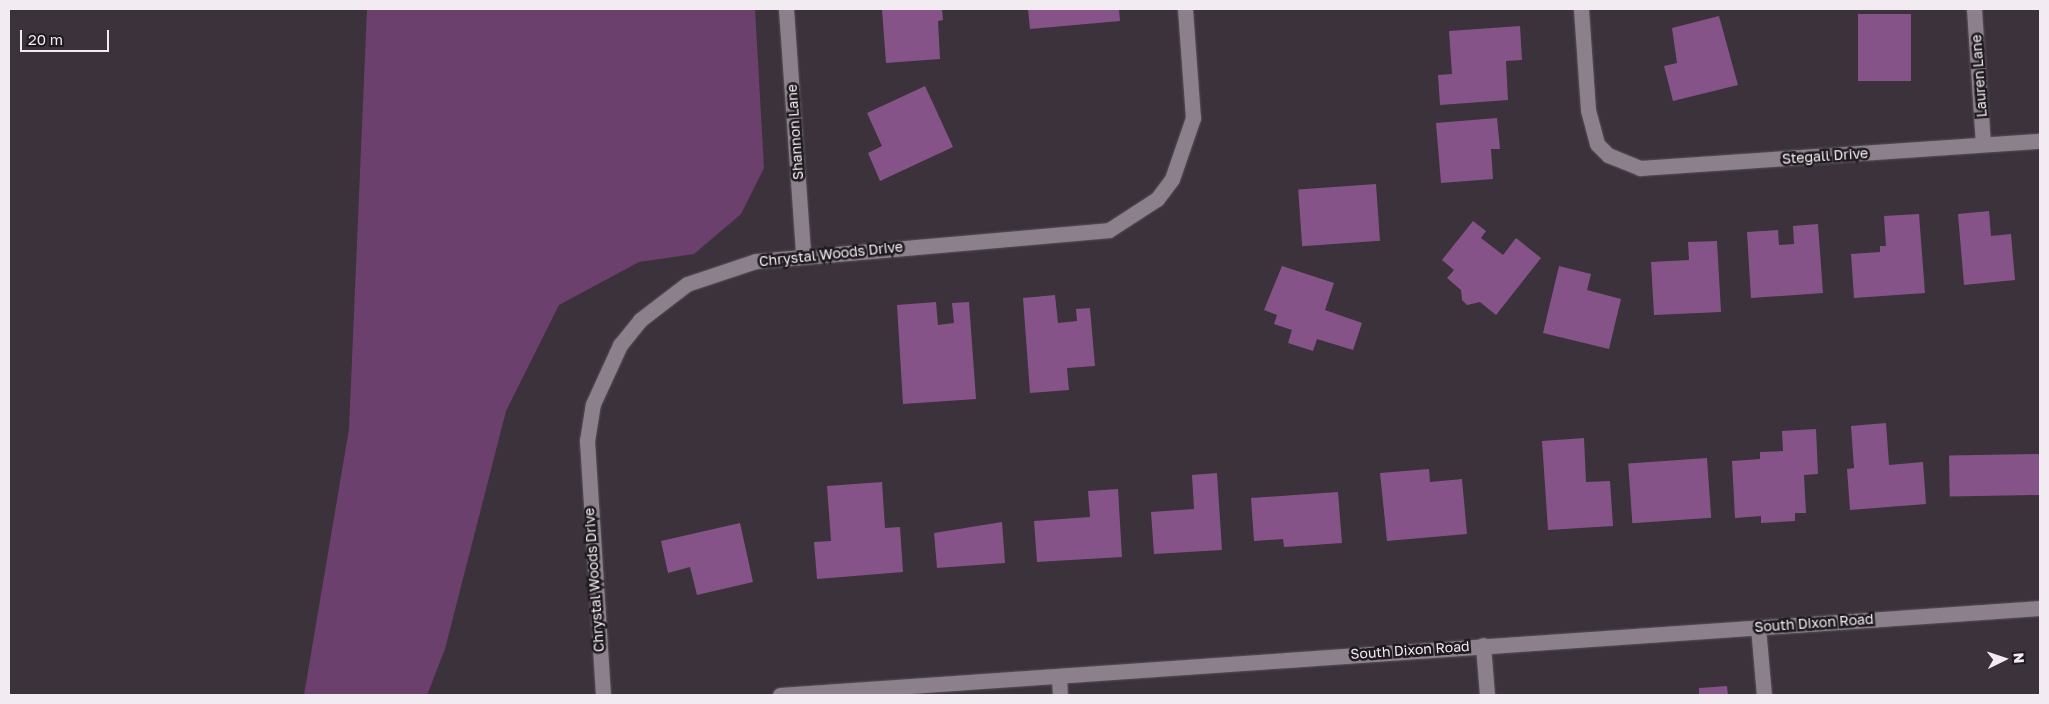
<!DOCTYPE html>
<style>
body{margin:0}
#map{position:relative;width:2049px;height:704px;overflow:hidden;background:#3b323b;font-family:"Golos Text",sans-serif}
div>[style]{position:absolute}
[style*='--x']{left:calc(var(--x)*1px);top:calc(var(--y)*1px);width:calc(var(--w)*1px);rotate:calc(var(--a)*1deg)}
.green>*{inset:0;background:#6c406d}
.building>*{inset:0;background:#865388;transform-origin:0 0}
.roads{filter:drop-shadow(0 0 1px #585158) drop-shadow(0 0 1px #585158)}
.lane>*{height:15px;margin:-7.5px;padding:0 7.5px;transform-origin:7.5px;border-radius:7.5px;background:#8b808b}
.street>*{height:15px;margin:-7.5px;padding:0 7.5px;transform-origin:7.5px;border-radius:7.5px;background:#8b808b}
.secondary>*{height:15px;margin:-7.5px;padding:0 7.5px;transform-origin:7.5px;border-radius:7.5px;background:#8b808b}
span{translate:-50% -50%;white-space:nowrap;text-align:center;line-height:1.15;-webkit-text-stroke:5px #1f1b1f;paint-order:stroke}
.street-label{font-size:14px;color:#f2ecf2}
.frame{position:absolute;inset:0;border:10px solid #f2ecf2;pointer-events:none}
.north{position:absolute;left:1979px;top:634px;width:50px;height:50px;-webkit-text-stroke:4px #1f1b1f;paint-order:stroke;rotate:86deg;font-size:14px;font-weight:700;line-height:20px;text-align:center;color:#f2ecf2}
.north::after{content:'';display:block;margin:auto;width:18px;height:22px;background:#f2ecf2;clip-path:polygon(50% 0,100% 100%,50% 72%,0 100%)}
.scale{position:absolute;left:20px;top:30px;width:89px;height:22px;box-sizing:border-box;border:2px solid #f2ecf2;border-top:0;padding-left:6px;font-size:15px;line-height:18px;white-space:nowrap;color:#f2ecf2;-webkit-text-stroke:4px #1f1b1f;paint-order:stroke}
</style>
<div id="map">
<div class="green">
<i style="clip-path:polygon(367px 9px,755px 9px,764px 168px,741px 214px,694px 254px,639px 262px,559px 305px,506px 411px,445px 649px,427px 695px,304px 695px,349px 429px)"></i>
</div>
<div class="building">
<i style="clip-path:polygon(882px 9px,942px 9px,943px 20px,938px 21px,940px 59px,886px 63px)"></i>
<i style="clip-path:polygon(1028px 9px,1119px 9px,1120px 21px,1030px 29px)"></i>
<i style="left:1911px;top:14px;width:67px;height:53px;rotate:90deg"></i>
<i style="clip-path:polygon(1719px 16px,1738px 85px,1673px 101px,1664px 66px,1677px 63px,1672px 28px)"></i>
<i style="clip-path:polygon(1520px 26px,1522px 60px,1506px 61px,1508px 100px,1440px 105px,1438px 75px,1452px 74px,1449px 31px)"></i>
<i style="clip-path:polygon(925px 86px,953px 147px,880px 181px,868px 153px,882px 146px,867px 113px)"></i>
<i style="clip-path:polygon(1497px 118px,1500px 149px,1491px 149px,1493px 179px,1441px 183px,1436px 123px)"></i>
<i style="left:1376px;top:184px;width:57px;height:78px;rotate:86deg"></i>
<i style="clip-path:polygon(1989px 211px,1991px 236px,2011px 234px,2015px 280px,1964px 285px,1958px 214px)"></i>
<i style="clip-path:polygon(1919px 214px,1925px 293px,1854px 298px,1851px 254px,1880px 252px,1880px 246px,1886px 246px,1884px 216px)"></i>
<i style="clip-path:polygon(1473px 221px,1486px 231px,1481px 238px,1503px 255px,1516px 238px,1541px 258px,1496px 315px,1480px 302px,1467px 305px,1462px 300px,1461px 290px,1447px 278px,1454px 270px,1442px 260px)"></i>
<i style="clip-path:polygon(1818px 224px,1823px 293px,1751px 298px,1747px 232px,1778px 230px,1779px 245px,1794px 244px,1793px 226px)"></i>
<i style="clip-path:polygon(1717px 241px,1721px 312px,1654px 315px,1651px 262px,1689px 260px,1688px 242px)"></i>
<i style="clip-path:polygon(1282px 266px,1334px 283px,1325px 310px,1362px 323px,1353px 350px,1317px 339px,1313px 351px,1288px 343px,1292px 330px,1274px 324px,1277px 315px,1264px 310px)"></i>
<i style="clip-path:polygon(1559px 266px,1591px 274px,1587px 290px,1621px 299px,1609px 349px,1543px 333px)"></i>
<i style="clip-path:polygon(1055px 295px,1058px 323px,1077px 321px,1076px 309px,1090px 308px,1095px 366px,1067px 368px,1069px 390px,1030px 393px,1023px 298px)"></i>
<i style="clip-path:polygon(936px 302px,938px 325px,954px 323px,952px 303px,969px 302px,976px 399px,903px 404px,897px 305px)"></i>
<i style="clip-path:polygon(1886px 423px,1889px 465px,1923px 462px,1926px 504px,1850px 510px,1847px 469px,1854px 468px,1851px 426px)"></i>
<i style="clip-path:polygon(1816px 429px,1818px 474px,1804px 475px,1806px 513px,1795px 513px,1795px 521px,1761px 523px,1761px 516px,1735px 518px,1732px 461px,1760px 459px,1760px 452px,1783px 451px,1782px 431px)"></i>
<i style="clip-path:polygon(1584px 438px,1586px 482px,1610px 481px,1613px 526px,1548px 530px,1542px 441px)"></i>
<i style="left:2039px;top:454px;width:41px;height:90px;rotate:89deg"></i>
<i style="left:1707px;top:458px;width:60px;height:79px;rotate:86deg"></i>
<i style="clip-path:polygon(1429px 469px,1430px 482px,1462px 479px,1467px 534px,1387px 541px,1380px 473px)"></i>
<i style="clip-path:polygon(1217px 473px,1222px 550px,1154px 554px,1151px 512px,1194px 509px,1192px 475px)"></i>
<i style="clip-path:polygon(882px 482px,885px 528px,900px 527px,903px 572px,817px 579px,814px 542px,831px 541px,827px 486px)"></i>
<i style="clip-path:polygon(1118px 489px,1122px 557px,1037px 562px,1034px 521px,1090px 517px,1088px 491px)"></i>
<i style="clip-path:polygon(1338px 492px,1342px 543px,1284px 547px,1283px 539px,1254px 541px,1251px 498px)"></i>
<i style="clip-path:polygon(1002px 522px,1005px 563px,937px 568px,934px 533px)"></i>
<i style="clip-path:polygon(740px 523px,753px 582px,697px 595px,690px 567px,668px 573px,661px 541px)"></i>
<i style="clip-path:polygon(1727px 686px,1728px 695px,1699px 695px,1699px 688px)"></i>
</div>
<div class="roads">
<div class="lane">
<i style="--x:1758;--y:627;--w:68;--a:85"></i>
</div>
<div class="street">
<i style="--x:786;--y:9;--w:247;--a:86"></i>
<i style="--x:1581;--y:9;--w:101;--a:86"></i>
<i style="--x:1588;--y:110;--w:35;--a:75"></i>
<i style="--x:1597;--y:144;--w:16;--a:45"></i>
<i style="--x:1608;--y:155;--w:35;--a:22"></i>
<i style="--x:1640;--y:168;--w:401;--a:-3.9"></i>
<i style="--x:1974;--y:9;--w:135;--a:86.2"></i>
<i style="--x:1483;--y:645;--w:50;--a:85.4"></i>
<i style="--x:1059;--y:677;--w:18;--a:87"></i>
<i style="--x:603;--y:695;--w:255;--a:-93.6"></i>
<i style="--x:587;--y:441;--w:37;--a:-81"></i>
<i style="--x:593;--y:404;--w:65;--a:-65.4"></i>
<i style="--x:620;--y:345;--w:32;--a:-51"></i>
<i style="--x:640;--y:320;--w:59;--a:-37.5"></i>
<i style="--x:687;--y:284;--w:73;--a:-18.4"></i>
<i style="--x:756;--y:261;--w:354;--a:-5"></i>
<i style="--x:1109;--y:230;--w:57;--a:-32.9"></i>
<i style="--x:1157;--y:199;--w:25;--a:-53"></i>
<i style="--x:1172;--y:179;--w:65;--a:-71"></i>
<i style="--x:1193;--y:118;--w:109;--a:-94.2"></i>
</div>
<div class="secondary">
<i style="--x:780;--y:695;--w:1263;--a:-3.95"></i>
</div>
</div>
<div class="street-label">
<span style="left:1979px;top:76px;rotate:-94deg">Lauren Lane</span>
<span style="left:795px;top:132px;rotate:-94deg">Shannon Lane</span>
<span style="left:1825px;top:156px;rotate:-4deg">Stegall Drive</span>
<span style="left:831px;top:254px;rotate:-6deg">Chrystal Woods Drive</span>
<span style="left:594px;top:580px;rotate:-94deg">Chrystal Woods Drive</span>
<span style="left:1814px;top:623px;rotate:-4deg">South Dixon Road</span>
<span style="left:1410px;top:650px;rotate:-4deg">South Dixon Road</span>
</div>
<div class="frame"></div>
<div class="north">N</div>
<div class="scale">20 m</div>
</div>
